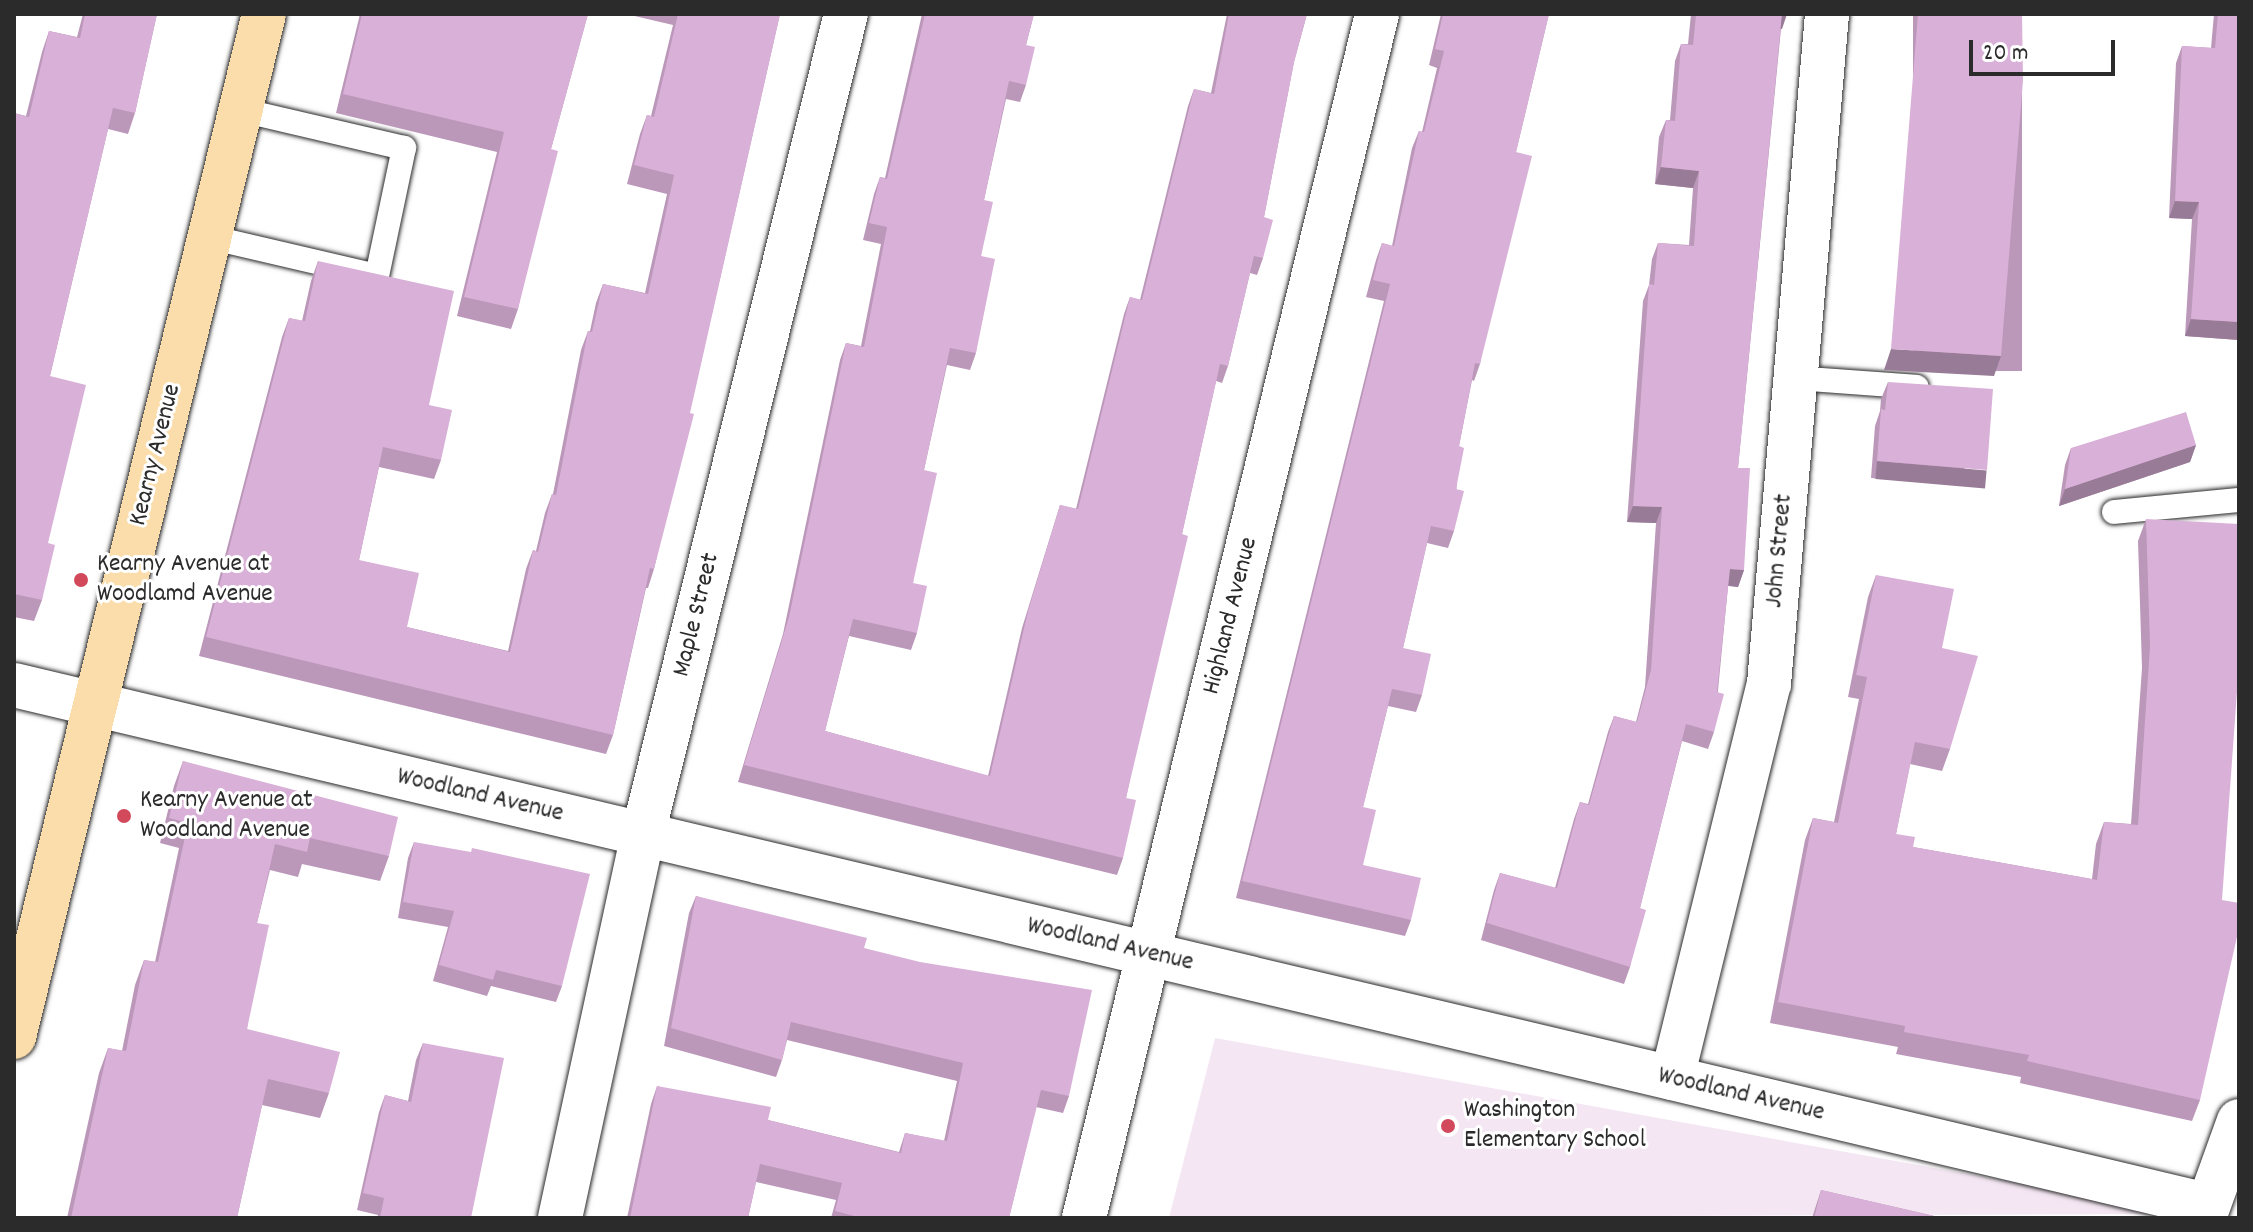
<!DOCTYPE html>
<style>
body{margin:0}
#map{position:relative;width:2253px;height:1232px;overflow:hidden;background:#fff;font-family:Dekko,sans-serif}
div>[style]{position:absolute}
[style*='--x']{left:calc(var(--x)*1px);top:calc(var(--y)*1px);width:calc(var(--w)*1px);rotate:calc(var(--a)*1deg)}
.built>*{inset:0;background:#f4e7f3}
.roads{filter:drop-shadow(0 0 2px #2b2b2b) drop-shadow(0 0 2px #2b2b2b)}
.lane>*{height:24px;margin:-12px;padding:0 12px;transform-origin:12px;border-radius:12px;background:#fff}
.street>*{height:44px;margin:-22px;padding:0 22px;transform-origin:22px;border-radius:22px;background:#fff}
.secondary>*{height:44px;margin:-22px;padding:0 22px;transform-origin:22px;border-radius:22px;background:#fff}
.primary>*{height:44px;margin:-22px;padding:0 22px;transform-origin:22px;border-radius:22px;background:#fbddab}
.wall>*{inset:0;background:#bb97b9;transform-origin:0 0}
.shaded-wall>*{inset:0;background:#987b96;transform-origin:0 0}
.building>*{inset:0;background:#d9b0d7}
.dots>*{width:22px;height:22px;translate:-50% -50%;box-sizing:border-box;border:4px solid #fff;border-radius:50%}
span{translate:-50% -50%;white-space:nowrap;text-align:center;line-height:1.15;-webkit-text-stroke:6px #fff;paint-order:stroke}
.street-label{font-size:26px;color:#2b2b2b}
.poi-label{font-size:26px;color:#2b2b2b}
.left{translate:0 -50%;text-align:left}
.frame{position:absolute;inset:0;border:16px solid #2b2b2b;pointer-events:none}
.scale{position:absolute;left:1969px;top:40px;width:146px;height:36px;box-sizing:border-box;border:4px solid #2b2b2b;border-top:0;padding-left:10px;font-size:24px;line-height:28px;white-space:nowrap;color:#2b2b2b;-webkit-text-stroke:6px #fff;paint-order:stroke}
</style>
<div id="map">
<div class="built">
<i style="clip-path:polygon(1215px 1038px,2189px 1214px,1169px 1218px)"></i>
</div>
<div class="roads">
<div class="lane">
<i style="--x:209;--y:237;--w:172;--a:13.1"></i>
<i style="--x:377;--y:276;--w:131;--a:-78.1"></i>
<i style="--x:404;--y:148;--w:167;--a:-166.9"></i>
<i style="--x:1795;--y:378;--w:122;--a:4.2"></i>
<i style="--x:2114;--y:512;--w:126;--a:-5.5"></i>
</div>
<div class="street">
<i style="--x:14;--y:685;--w:2254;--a:13.34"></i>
<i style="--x:1672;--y:1078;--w:406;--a:-76.2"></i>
<i style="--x:1769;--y:684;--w:673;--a:-85.05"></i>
<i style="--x:560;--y:1218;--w:393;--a:-77.8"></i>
<i style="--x:643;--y:834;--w:845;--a:-76.1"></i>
<i style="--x:1084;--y:1218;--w:1239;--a:-76.32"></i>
</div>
<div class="secondary">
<i style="--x:2204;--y:1218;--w:103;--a:-70.2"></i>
</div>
<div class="primary">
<i style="--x:14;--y:1037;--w:1053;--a:-76.27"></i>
</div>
</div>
<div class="wall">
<i style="clip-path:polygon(83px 14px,157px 14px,135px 113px,128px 134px,108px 129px,50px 376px,48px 543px,42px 600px,34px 621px,14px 617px,14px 113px,26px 116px,42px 52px,49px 31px,77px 37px)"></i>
<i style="clip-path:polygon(360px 14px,588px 14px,551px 149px,518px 309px,511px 329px,457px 316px,497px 152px,336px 113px)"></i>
<i style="clip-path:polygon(626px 14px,780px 14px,654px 569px,648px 588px,646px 588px,613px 735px,606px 754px,199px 656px,282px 337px,289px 318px,302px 321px,311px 281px,318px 261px,429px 405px,441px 460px,434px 479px,379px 467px,359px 560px,407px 627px,508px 651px,526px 569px,533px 550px,536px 551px,545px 513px,552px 494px,553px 494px,581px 350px,588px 331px,590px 331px,596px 303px,603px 284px,645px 293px,667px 194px,627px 184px,640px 134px,647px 115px,651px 116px,673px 25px)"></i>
<i style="clip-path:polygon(922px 14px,1034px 14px,1026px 45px,1026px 85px,1020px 102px,1006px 99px,984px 200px,976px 353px,970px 370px,947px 365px,924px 470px,913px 583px,917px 633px,911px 650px,849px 636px,825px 731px,988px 776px,1022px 628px,1060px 505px,1076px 509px,1124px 314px,1130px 297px,1140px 300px,1188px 106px,1194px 89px,1211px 93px,1227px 14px,1307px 14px,1294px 62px,1264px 217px,1263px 258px,1257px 275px,1250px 273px,1228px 366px,1222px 383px,1216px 381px,1182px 534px,1126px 798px,1123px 858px,1117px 875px,738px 782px,783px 634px,840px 360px,846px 343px,861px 346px,881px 244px,863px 240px,874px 194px,880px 177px,885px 178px)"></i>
<i style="clip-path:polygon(1441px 14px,1549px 14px,1516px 152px,1480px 364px,1474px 381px,1472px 380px,1459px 446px,1454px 531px,1448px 548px,1427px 543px,1403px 648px,1422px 695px,1416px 712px,1388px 706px,1363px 807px,1363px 865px,1411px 920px,1405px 936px,1236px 898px,1384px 301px,1366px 297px,1376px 260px,1382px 243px,1392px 246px,1412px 148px,1419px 131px,1422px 132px,1437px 68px,1429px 65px)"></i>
<i style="clip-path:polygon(1691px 14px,1787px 14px,1781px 29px,1738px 468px,1744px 570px,1738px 587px,1728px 586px,1714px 732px,1708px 749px,1682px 741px,1640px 908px,1630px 967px,1624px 984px,1481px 940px,1494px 890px,1500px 873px,1555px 888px,1574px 819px,1580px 802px,1588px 804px,1608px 732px,1614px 716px,1636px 722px,1645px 687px,1656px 523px,1627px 522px,1643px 301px,1649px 285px,1652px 259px,1658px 243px,1689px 245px,1693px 188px,1655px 184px,1659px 137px,1666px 120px,1670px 120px,1675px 61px,1681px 44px,1688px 44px)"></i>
<i style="left:1913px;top:14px;width:109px;height:357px"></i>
<i style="clip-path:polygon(2214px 14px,2239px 14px,2239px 340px,2185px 336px,2192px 219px,2169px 218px,2176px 63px,2182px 46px,2211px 48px)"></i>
<i style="clip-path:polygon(1888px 382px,1981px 487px,1871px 478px,1875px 426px,1880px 411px,1881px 399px)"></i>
<i style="clip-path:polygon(2196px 445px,2190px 462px,2059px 506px,2065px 465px,2071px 448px)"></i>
<i style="clip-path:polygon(2146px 519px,2200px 1100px,2192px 1121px,2020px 1083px,2021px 1077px,1896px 1054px,1898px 1047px,1770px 1023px,1805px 840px,1813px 818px,1834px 822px,1859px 699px,1848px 697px,1868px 597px,1876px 575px,1942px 648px,1950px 749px,1942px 771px,1910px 764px,1896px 834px,1913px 847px,2092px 879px,2096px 844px,2104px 822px,2131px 824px,2142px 668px,2138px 541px)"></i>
<i style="clip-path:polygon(183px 761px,389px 856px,380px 881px,302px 864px,298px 877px,270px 870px,257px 923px,247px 1029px,329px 1093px,320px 1118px,262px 1105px,237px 1218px,67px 1218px,99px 1073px,108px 1048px,122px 1051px,135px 985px,144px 960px,155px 962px,179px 848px,160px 843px,174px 786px)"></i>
<i style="clip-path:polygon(414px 842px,562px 986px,556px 1002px,491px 986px,487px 996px,433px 981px,448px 927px,398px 918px,408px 858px)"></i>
<i style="clip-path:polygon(696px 896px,864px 948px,1069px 1096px,1063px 1113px,1036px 1107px,1009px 1218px,831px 1218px,836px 1200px,756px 1182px,748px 1218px,627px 1218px,651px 1104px,657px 1086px,768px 1120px,899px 1152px,905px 1133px,944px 1141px,957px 1081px,787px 1040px,782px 1060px,776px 1077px,664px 1046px,689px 913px)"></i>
<i style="clip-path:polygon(423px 1043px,471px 1218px,377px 1218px,378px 1215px,357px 1210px,379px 1112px,385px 1095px,408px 1101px,416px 1060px)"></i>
<i style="clip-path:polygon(1821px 1190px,1943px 1218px,1812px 1218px)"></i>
</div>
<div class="shaded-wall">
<i style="clip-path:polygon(1782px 14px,1787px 14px,1782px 29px,1776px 29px)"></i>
<i style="clip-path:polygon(1661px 167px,1699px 171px,1693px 188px,1655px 184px)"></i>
<i style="clip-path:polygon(2175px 201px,2199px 202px,2192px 219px,2169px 218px)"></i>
<i style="clip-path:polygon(2191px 319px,2239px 322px,2239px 340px,2185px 336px)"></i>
<i style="clip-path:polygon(1891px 349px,2001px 356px,1994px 376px,1884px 370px)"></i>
<i style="clip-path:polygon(2196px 445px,2190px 462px,2059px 506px,2065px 489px)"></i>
<i style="left:1877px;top:461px;width:110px;height:18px;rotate:5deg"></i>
<i style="clip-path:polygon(1633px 506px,1662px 507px,1656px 523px,1627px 522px)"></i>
<i style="clip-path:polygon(1730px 569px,1744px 570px,1738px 587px,1724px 585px)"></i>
</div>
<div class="building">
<i style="clip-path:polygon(85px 14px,157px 14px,135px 113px,113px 108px,50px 376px,86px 385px,48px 543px,55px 545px,42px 600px,14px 594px,14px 113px,29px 117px,49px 31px,80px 38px)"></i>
<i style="clip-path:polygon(362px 14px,588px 14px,551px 149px,558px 151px,518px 309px,464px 297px,504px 132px,343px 94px)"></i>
<i style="clip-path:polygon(678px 14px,780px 14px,690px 413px,694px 414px,654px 569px,650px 568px,613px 735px,206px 637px,289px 318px,305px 321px,318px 261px,454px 291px,429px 405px,452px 410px,441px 460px,383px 447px,359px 560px,419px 573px,407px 627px,510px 652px,533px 550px,538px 552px,552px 494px,556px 495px,588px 331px,592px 332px,603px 284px,648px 294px,674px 175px,634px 165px,647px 115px,654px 117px)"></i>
<i style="clip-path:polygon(925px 14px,1034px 14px,1026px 45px,1035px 47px,1026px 85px,1009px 81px,984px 200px,993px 202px,981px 256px,995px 259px,976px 353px,950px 348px,924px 470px,937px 473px,913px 583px,927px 586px,917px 633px,853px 619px,825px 731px,990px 776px,1028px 611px,1060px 505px,1078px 509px,1130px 297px,1142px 300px,1194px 89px,1214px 94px,1229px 14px,1307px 14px,1294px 62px,1264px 217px,1273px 220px,1263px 258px,1254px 256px,1228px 366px,1220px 364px,1182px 534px,1188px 536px,1126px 798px,1136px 800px,1123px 858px,744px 765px,789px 617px,846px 343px,864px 347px,887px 227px,869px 223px,880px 177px,887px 179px)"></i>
<i style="clip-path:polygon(1443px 14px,1549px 14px,1516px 152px,1532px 156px,1480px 364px,1475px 363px,1459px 446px,1464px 448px,1456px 489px,1464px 491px,1454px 531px,1431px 526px,1403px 648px,1431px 654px,1422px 695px,1392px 689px,1363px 807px,1376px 810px,1363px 865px,1421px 878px,1411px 920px,1242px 881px,1390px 284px,1373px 280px,1382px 243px,1394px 246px,1419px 131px,1424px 132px,1444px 51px,1435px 49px)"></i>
<i style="clip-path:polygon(1696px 14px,1782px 14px,1738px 468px,1750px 468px,1744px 570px,1730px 569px,1717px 692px,1724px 694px,1714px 732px,1686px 724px,1640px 908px,1646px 910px,1630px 967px,1487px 923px,1500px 873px,1557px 888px,1580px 802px,1589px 805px,1614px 716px,1637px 722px,1651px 670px,1662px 507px,1633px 506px,1649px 284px,1654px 285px,1658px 243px,1694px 246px,1699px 171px,1661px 167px,1666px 120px,1675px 121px,1681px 44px,1693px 45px)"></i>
<i style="clip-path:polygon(1918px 14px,2022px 14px,2023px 80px,2001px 356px,1891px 349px)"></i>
<i style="clip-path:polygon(2218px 14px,2239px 14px,2239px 322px,2191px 319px,2199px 202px,2175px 201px,2182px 46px,2215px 48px)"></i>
<i style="clip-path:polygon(1888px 382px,1993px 389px,1987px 470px,1877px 461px,1881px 409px,1885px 410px)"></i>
<i style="clip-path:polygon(2186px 412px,2196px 445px,2065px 489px,2071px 448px)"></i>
<i style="clip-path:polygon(2146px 519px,2239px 524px,2239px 664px,2222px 900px,2239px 903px,2239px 928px,2200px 1100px,2027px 1061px,2029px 1055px,1904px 1032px,1905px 1026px,1778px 1002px,1813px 818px,1838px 823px,1867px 677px,1856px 675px,1876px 575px,1954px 589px,1942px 648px,1978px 656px,1950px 749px,1915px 742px,1896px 834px,1915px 837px,1913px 847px,2097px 880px,2104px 822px,2138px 825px,2150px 646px)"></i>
<i style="clip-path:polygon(183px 761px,398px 817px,389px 856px,310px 838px,307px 852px,275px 844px,257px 923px,269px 925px,247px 1029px,340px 1052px,329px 1093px,268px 1079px,237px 1218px,71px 1218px,108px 1048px,126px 1051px,144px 960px,158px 962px,188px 823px,169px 818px)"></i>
<i style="clip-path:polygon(414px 842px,471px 852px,472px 848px,590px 874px,562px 986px,496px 970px,493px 980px,439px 965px,454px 911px,403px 902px)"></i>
<i style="clip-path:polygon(696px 896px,867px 938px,864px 948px,920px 962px,1092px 990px,1069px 1096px,1041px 1090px,1009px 1218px,862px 1218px,835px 1211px,842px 1183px,760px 1164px,748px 1218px,630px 1218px,657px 1086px,771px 1107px,768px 1120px,901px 1153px,905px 1133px,947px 1141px,963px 1063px,791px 1022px,782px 1060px,671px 1028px)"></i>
<i style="clip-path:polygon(423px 1043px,504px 1058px,471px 1218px,380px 1218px,384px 1198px,363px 1193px,385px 1095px,411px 1102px)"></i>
<i style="clip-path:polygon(1821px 1190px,1943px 1218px,1814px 1218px)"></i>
</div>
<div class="dots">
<i style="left:81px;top:580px;background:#d1495b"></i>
<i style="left:124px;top:816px;background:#d1495b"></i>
<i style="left:1448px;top:1126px;background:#d1495b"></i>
</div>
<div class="street-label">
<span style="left:156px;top:455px;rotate:-76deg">Kearny Avenue</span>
<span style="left:1780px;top:551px;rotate:-85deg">John Street</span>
<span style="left:697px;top:615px;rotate:-76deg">Maple Street</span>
<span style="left:1231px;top:616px;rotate:-76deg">Highland Avenue</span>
<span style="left:480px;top:796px;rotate:13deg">Woodland Avenue</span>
<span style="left:1110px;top:945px;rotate:13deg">Woodland Avenue</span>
<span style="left:1741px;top:1095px;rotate:13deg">Woodland Avenue</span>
</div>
<div class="poi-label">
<span class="left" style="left:97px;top:580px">Kearny Avenue at<br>Woodlamd Avenue</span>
<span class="left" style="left:140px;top:816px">Kearny Avenue at<br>Woodland Avenue</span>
<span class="left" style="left:1464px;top:1126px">Washington<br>Elementary School</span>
</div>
<div class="frame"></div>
<div class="scale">20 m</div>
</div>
